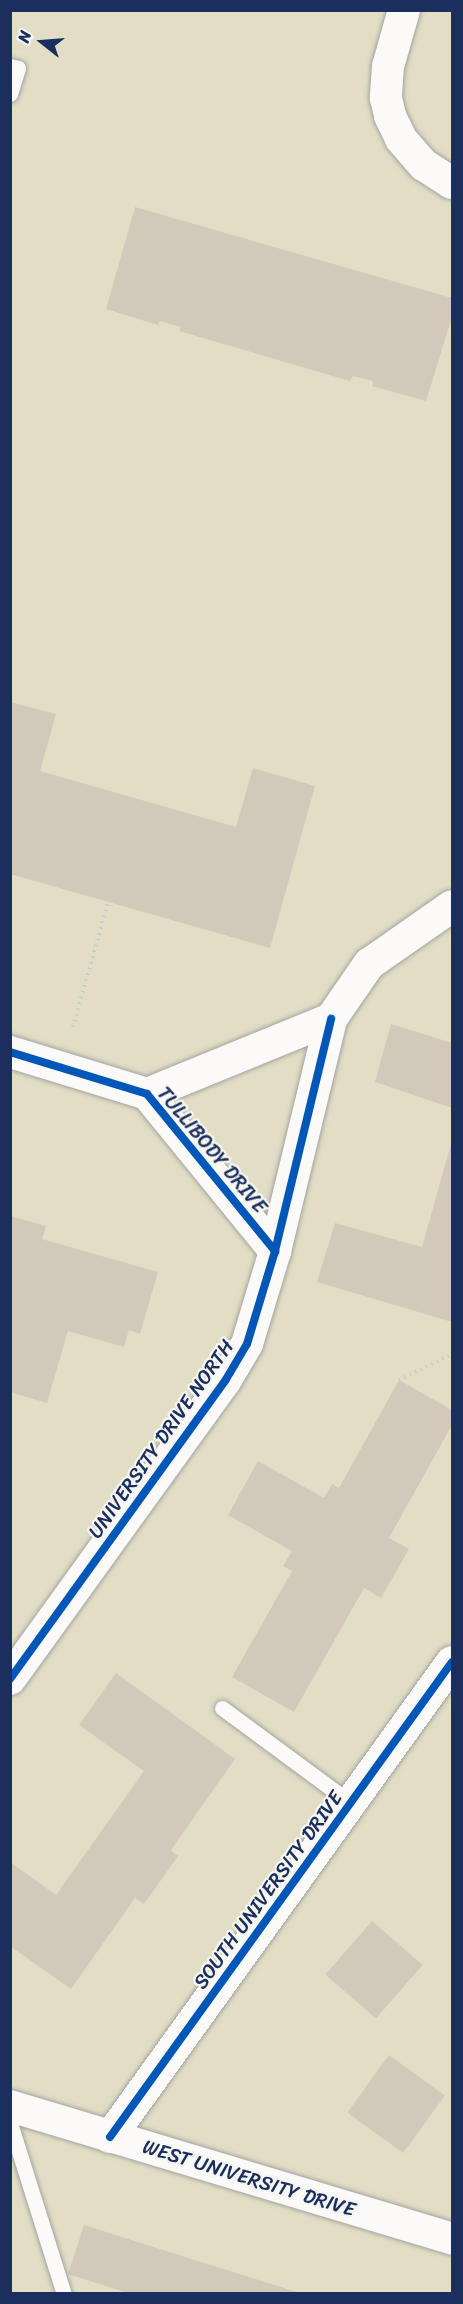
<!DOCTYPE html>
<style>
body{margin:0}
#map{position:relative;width:463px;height:2304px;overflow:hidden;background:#e6e0d1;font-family:Sriracha,sans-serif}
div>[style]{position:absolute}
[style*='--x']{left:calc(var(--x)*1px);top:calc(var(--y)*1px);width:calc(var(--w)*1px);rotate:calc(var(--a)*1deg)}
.built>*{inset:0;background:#e2dec5;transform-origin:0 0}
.building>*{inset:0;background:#d3c9ba;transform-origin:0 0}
.path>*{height:4px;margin-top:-2px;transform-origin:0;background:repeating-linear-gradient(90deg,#cacaca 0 1.5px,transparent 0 6px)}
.roads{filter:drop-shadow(0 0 2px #a5a4a1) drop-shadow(0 0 2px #a5a4a1)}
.lane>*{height:15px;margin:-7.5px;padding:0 7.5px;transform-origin:7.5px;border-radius:7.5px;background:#fbfaf8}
.street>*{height:32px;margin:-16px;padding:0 16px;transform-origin:16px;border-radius:16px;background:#fbfaf8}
.cycleway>*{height:8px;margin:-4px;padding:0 4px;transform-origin:4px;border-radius:4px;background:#0057b8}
span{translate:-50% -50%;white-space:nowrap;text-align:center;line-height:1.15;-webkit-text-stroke:4.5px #f6f6f2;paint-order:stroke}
.street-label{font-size:20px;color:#1b2f5e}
.frame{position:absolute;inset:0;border:12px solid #1b2f5e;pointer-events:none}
.north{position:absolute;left:12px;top:12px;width:60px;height:60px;-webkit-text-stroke:4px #f6f6f2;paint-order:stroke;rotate:287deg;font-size:16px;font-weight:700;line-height:24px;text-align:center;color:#1b2f5e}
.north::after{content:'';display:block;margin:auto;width:21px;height:27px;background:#1b2f5e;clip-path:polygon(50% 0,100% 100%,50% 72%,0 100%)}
</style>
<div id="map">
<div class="built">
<i style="left:11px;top:11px;width:441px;height:2282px"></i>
</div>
<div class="building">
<i style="clip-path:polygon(135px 207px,452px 298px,452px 317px,426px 401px,372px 386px,373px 381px,353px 376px,350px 381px,179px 331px,181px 327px,160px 321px,158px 325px,106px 309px)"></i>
<i style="clip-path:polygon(10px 702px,56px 714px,40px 771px,236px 827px,253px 768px,315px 786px,270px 948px,10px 874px)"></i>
<i style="clip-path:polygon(391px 1024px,452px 1043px,452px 1108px,375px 1082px)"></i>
<i style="clip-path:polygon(452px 1140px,452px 1322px,317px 1282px,335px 1223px,422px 1247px)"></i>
<i style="clip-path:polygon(10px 1216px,46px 1226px,42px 1239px,158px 1272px,140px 1334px,129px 1330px,124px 1347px,68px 1331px,47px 1403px,10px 1392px)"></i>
<i style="clip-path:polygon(399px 1380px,452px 1410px,452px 1425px,389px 1538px,409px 1549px,381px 1598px,364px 1588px,294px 1712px,232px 1677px,292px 1571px,283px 1566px,292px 1551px,228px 1515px,258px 1461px,324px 1498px,332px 1484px,339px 1488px)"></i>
<i style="clip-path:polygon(116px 1673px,235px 1759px,171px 1850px,178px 1856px,144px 1904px,135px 1898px,71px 1989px,10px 1946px,10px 1862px,56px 1895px,144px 1771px,79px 1725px)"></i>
<i style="left:372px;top:1921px;width:67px;height:71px;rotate:41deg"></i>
<i style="left:389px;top:2055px;width:69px;height:71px;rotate:36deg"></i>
<i style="clip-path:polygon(84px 2225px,300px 2293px,300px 2294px,131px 2294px,68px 2274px)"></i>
</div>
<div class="path">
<i style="--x:73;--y:1027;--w:130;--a:-74.4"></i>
<i style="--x:399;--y:1380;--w:59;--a:-26.1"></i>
</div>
<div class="roads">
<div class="lane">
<i style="--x:10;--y:66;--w:8;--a:14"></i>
<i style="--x:18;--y:68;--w:27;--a:107"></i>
<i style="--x:222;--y:1708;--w:160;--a:36.4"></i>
<i style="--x:10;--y:2123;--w:179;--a:72.5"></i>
</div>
<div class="street">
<i style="--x:404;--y:10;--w:58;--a:105.9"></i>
<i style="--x:388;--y:66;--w:32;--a:94"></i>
<i style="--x:386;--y:98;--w:18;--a:77"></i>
<i style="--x:390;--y:116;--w:25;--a:64"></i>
<i style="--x:401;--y:139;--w:35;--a:49"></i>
<i style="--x:424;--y:165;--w:33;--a:33"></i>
<i style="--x:10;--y:1052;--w:143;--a:17"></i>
<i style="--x:147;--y:1094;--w:203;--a:50.8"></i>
<i style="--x:147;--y:1094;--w:199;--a:-22.2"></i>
<i style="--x:331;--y:1019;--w:67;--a:-55.4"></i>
<i style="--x:369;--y:964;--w:101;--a:-34.9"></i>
<i style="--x:10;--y:1679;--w:367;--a:-54.2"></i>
<i style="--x:225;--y:1381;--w:43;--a:-59.3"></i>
<i style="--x:247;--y:1344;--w:97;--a:-73.2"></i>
<i style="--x:275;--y:1251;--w:239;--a:-76.4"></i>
<i style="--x:10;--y:2106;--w:462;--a:16.7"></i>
<i style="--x:110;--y:2137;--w:585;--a:-54.25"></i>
</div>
</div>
<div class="cycleway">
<i style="--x:10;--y:1052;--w:143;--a:17"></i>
<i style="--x:147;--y:1094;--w:203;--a:50.8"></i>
<i style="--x:10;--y:1679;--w:367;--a:-54.2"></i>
<i style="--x:225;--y:1381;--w:43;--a:-59.3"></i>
<i style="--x:247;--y:1344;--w:97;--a:-73.2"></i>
<i style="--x:275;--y:1251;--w:239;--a:-76.4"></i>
<i style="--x:110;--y:2137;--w:585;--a:-54.25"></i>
</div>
<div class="street-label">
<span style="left:212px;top:1150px;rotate:50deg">TULLIBODY DRIVE</span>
<span style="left:161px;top:1439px;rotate:-55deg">UNIVERSITY DRIVE NORTH</span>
<span style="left:268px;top:1890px;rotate:-54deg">SOUTH UNIVERSITY DRIVE</span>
<span style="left:249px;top:2178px;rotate:17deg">WEST UNIVERSITY DRIVE</span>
</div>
<div class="frame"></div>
<div class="north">N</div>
</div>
